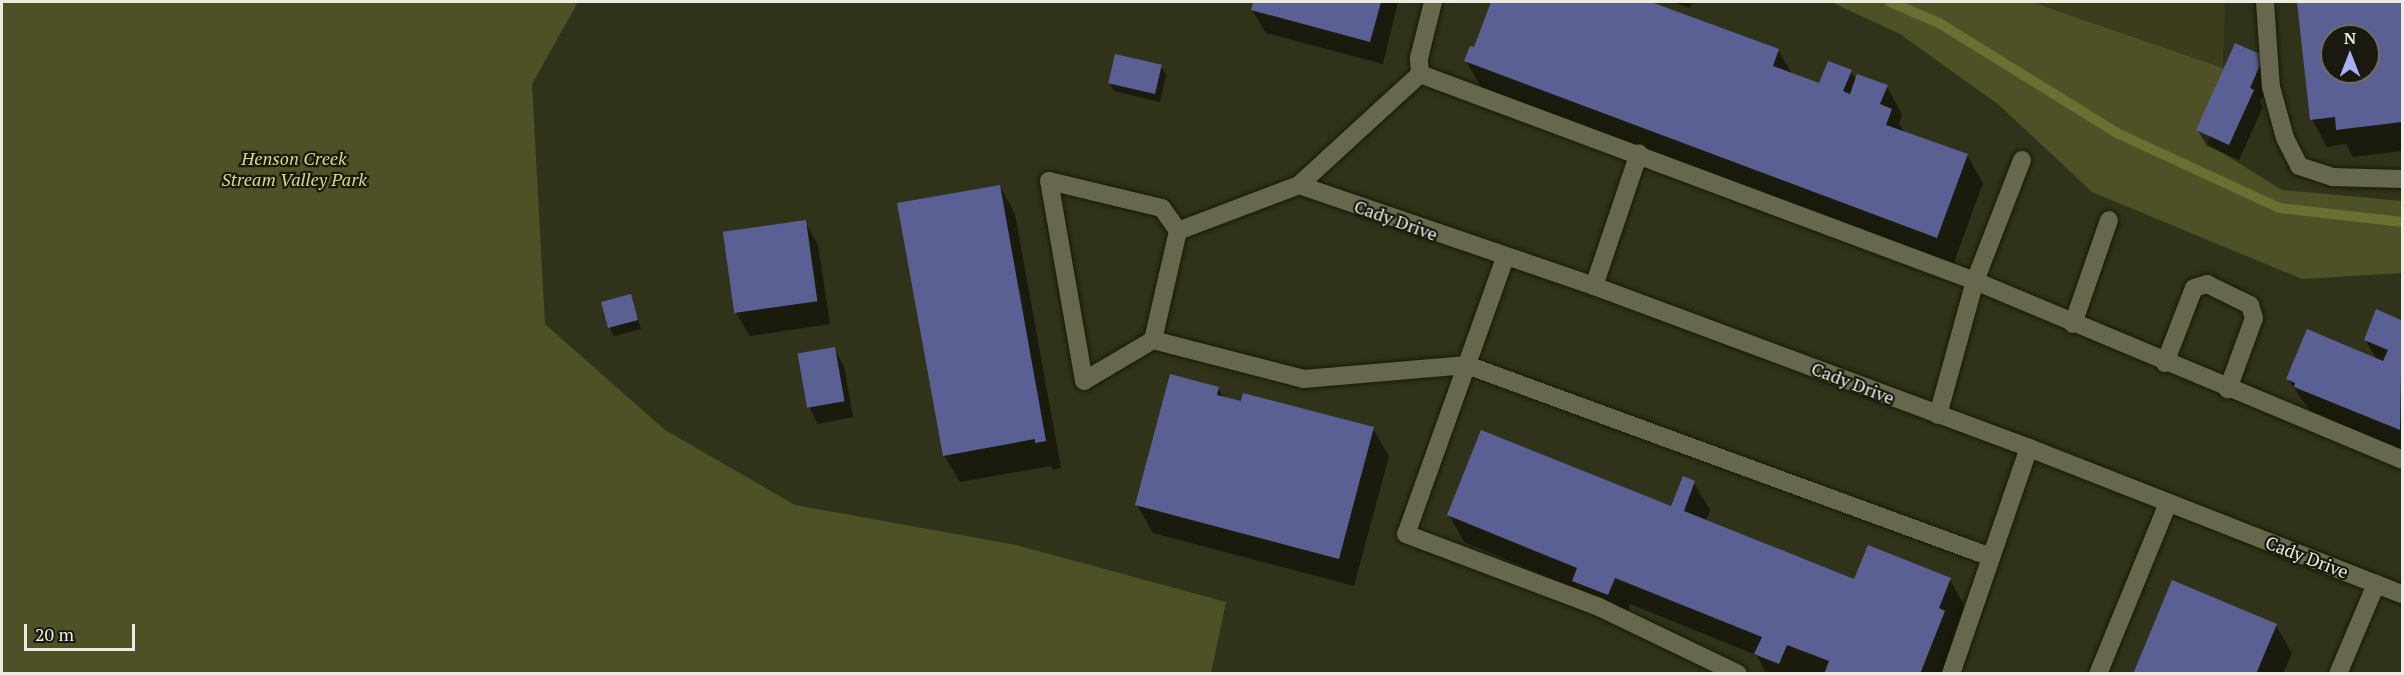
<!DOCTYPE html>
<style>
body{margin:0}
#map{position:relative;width:2404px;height:675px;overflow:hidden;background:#31321a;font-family:"PT Serif",serif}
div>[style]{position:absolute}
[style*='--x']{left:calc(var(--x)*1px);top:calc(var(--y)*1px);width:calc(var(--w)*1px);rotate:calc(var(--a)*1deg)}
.built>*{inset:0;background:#3b3d1d}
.green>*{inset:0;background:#4e5025}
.shadow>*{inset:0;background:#0007}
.stream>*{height:10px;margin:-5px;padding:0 5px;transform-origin:5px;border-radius:5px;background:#6c6f32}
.building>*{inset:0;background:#5a6094;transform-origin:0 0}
.roads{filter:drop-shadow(0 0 2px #191a03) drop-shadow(0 0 2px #191a03)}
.service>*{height:18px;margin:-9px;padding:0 9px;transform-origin:9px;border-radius:9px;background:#66674d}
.minor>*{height:18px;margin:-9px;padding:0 9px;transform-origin:9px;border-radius:9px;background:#66674d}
span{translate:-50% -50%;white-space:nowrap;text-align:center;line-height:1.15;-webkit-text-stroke:4.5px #19190f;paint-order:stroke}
.park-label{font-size:18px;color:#d6db81;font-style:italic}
.street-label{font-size:18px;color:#ebecdd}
.frame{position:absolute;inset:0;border:3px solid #ebecdd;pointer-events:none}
.north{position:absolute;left:2320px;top:24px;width:60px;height:60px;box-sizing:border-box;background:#19190f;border:2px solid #6d6d61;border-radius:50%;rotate:0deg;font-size:16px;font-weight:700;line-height:24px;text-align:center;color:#ebecdd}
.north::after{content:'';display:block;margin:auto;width:21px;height:27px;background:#a8b0fc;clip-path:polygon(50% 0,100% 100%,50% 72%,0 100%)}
.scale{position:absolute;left:24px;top:624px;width:111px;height:27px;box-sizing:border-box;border:3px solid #ebecdd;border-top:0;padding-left:8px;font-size:18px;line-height:21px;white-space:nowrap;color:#ebecdd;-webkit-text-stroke:4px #19190f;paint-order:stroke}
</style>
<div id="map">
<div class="built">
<i style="clip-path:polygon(2032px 2px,2225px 2px,2223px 68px,2062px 12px)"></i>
</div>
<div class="green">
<i style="clip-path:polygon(2px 2px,578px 2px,532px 84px,545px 324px,665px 430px,795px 505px,1016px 545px,1226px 602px,1211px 673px,2px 673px)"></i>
<i style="clip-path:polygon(1831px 2px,2032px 2px,2223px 68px,2208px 144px,2282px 190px,2402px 201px,2402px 273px,2302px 279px,2092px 192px,1999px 105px,1900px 34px)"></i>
</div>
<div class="shadow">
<i style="clip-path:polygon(1255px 2px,1398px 2px,1383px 64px,1266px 33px,1252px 10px)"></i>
<i style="clip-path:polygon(1493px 2px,1647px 2px,1778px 50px,1792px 74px,1820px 85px,1851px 71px,1856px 81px,1887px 87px,1902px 114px,1899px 124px,1905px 133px,1967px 155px,1983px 183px,1953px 265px,1482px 89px,1466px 61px,1475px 49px)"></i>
<i style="clip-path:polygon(1672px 2px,1692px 2px,1690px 8px)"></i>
<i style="clip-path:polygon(evenodd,2298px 2px,2402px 2px,2402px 151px,2353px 157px,2346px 144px,2327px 147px,2312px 119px,2298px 2px,2332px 36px,2368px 36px,2368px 72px,2332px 72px,2332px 36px)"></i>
<i style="clip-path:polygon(2236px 45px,2272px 74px,2260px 102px,2263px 107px,2239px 160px,2207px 146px,2197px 129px)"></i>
<i style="clip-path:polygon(1161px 66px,1166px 75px,1160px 102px,1114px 91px,1109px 83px)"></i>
<i style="clip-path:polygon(1000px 186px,1015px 214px,1061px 468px,1053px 470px,1051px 466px,960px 482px,944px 455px)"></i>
<i style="clip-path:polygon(805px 222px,818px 245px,830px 324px,750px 336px,736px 313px)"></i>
<i style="clip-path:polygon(630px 296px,641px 329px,614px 336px,609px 327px)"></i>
<i style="clip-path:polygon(2402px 319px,2402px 452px,2312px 414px,2288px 379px,2377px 360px,2365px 339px)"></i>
<i style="clip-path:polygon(834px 349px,844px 366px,853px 417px,818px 424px,809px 407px)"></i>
<i style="clip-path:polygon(1218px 388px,1224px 398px,1373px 429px,1389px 456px,1354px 586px,1153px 533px,1137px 505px)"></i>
<i style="clip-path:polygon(1694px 483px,1710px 510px,1706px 521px,1855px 581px,1950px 580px,1965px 607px,1955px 632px,1960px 640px,1945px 674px,1767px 674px,1756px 655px,1630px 604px,1624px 622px,1589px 608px,1578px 589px,1464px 542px,1449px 515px,1672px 508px)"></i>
<i style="clip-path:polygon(2276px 626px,2292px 653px,2283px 674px,2134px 674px)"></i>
</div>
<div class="stream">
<i style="--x:1890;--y:2;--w:53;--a:23.2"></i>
<i style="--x:1939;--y:23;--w:211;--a:31.7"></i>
<i style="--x:2119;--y:134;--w:176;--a:24.8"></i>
<i style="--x:2279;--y:208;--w:124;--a:6.5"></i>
</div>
<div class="building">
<i style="clip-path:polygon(1253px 2px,1381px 2px,1370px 42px,1251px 10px)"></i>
<i style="clip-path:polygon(1491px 2px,1651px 2px,1779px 49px,1773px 66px,1819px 83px,1828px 61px,1852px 70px,1843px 91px,1850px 94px,1857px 74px,1888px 85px,1880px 104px,1892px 109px,1886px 125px,1968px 154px,1937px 238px,1464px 61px,1470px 46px,1474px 47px)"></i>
<i style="clip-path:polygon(evenodd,2297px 2px,2402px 2px,2402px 122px,2336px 130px,2335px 117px,2310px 120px,2297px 2px,2332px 36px,2368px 36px,2368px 72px,2332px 72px,2332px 36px)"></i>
<i style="clip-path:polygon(2235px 43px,2264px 56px,2250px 88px,2254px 90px,2229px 145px,2196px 130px)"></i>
<i style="left:1115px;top:54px;width:48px;height:30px;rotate:13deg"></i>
<i style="clip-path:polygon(1000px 185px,1046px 441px,1035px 443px,1035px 439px,943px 456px,897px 203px)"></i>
<i style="left:806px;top:220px;width:82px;height:84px;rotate:82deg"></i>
<i style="left:631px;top:294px;width:27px;height:31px;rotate:75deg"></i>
<i style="clip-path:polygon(2376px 309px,2401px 320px,2402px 315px,2400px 430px,2294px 387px,2295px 383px,2286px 379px,2307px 329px,2383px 361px,2388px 350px,2364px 340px)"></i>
<i style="left:835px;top:347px;width:55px;height:38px;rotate:80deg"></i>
<i style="clip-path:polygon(1170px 374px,1219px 387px,1217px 395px,1241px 401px,1243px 393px,1374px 427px,1339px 559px,1135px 505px)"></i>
<i style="clip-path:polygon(1481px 430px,1671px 506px,1683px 476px,1695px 481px,1684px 511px,1854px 579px,1868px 545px,1951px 578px,1939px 608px,1945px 611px,1920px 674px,1824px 674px,1829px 661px,1787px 645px,1779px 664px,1754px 654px,1762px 637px,1615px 578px,1608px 595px,1572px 581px,1577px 568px,1447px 515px)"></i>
<i style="clip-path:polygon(2172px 580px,2277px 624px,2256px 674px,2133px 674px)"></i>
</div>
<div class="roads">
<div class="service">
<i style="--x:2265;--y:2;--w:85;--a:86"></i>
<i style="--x:2271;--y:87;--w:53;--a:74.6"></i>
<i style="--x:2285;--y:138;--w:31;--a:63"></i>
<i style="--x:2299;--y:166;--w:35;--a:18"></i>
<i style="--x:2332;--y:177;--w:70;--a:1.6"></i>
<i style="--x:1420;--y:74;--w:16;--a:-94"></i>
<i style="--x:1419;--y:58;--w:58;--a:-76"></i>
<i style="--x:1505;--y:258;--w:293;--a:109.7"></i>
<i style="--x:1406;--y:534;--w:206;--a:20.7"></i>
<i style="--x:1599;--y:607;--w:154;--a:25.7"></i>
<i style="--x:1594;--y:286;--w:140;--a:-71.3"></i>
<i style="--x:2073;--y:324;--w:110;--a:-70.9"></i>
<i style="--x:1153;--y:340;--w:80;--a:149.3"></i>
<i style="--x:1084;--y:381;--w:203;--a:-99.9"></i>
<i style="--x:1049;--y:181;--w:116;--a:13.4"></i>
<i style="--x:1162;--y:208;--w:28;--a:55"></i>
<i style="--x:2165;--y:363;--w:80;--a:-68.9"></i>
<i style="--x:2194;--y:288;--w:14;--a:-17"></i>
<i style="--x:2207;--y:284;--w:48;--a:26"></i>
<i style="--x:2250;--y:305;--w:14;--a:73"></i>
<i style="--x:2254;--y:318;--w:76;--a:110.1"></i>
<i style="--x:1938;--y:415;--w:139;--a:-74.6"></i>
<i style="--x:1975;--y:281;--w:130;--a:-68.8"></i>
<i style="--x:1991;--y:557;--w:558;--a:-159.88"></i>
<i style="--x:1467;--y:365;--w:164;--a:175.1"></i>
<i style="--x:1304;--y:379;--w:156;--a:-165.5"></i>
<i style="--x:1153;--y:340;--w:112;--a:-77.1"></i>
<i style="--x:1178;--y:231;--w:129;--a:-20.8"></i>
<i style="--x:1299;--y:185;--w:164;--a:-42.5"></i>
<i style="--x:1420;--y:74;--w:592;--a:20.45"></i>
<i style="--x:1975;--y:281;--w:463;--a:22.7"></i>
<i style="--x:1951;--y:674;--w:239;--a:-71"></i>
<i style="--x:2098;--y:674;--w:185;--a:-67.7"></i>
<i style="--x:2338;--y:674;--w:98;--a:-67.1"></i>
</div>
<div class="minor">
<i style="--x:1299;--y:185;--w:312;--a:18.9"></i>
<i style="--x:1594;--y:286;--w:464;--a:20.4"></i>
<i style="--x:2029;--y:448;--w:401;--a:21.4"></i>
</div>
</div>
<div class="park-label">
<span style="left:294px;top:169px">Henson Creek<br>Stream Valley Park</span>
</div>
<div class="street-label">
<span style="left:1396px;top:220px;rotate:20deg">Cady Drive</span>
<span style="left:1853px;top:383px;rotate:21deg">Cady Drive</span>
<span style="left:2307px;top:557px;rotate:21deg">Cady Drive</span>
</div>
<div class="frame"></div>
<div class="north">N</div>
<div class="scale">20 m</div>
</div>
